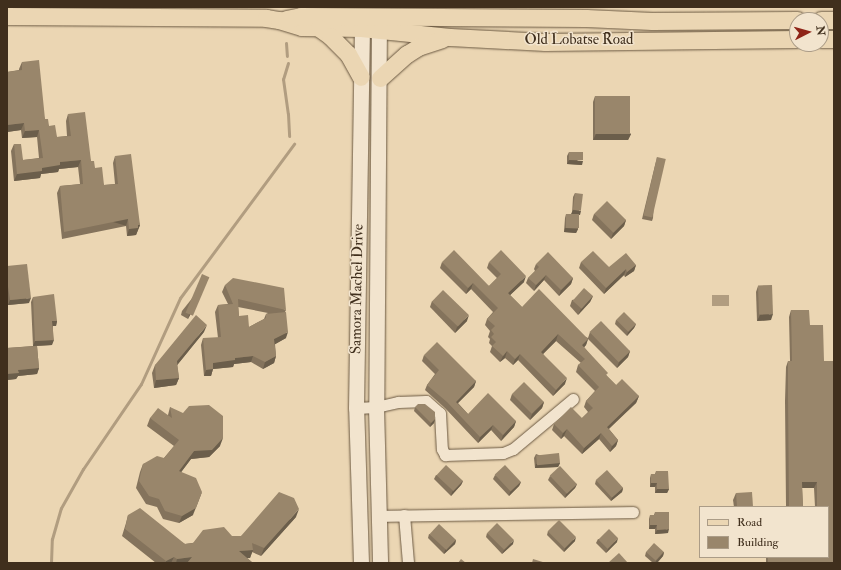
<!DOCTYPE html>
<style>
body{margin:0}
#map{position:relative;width:841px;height:570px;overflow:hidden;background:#ebd6b3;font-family:"IM FELL Double Pica",serif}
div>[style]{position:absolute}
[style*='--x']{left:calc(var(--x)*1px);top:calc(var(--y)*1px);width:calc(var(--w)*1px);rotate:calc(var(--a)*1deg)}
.water>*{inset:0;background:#b19d80;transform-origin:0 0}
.stream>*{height:3px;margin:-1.5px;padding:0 1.5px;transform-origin:1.5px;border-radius:1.5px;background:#b19d80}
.roads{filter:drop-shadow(0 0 1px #6b5942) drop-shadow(0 0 1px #6b5942)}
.minor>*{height:11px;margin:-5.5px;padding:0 5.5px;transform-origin:5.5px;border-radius:5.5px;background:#f2e4ce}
.secondary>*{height:15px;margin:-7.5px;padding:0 7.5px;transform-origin:7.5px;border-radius:7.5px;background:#f2e4ce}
.primary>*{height:17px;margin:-8.5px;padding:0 8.5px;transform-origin:8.5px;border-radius:8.5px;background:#ebd6b3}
.wall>*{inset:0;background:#84735c}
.shaded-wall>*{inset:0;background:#6b5e4b;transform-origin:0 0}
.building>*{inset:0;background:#99866b;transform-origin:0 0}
span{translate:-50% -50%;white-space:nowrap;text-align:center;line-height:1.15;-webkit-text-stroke:3px #f2e4ce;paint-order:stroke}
.street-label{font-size:15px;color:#402f1d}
.frame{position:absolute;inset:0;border:8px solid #402f1d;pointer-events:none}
.legend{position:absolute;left:699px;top:506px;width:130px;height:52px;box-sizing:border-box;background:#f2e4ce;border:1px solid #ab9c87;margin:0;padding:5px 7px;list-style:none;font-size:12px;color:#402f1d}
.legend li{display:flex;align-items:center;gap:8px;height:20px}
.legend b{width:20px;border:1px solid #ab9c87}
.north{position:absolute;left:789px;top:12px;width:40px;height:40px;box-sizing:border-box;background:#f2e4ce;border:1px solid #ab9c87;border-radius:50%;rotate:84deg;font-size:11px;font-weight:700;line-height:16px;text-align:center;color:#402f1d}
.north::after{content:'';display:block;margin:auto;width:14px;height:18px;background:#8f2418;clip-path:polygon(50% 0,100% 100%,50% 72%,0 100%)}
</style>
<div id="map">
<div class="water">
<i style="left:712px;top:295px;width:17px;height:11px"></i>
</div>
<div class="stream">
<i style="--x:286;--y:43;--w:13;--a:86"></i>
<i style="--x:288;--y:63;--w:17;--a:107"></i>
<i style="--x:283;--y:79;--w:35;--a:82"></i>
<i style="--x:288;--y:114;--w:22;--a:87"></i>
<i style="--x:51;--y:563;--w:24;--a:-88"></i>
<i style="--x:52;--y:539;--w:32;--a:-74"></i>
<i style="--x:61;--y:508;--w:45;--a:-60.6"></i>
<i style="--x:83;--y:469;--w:103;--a:-55.7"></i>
<i style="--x:141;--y:384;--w:94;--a:-65.6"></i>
<i style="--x:180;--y:298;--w:192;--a:-53.5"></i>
</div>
<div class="roads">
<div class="minor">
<i style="--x:356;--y:408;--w:20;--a:-3"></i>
<i style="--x:376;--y:407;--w:23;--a:-13"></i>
<i style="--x:398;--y:402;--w:28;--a:-2"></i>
<i style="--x:426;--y:401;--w:18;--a:41"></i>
<i style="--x:440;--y:413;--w:36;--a:87"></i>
<i style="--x:442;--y:449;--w:7;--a:63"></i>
<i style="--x:445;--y:455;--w:58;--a:-2"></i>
<i style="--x:503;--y:453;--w:11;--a:-22"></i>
<i style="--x:513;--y:449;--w:78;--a:-39.8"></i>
<i style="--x:404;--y:515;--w:48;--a:85.2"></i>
<i style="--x:378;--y:516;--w:255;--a:-0.9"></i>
</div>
<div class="secondary">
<i style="--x:379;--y:17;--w:390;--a:90.4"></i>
<i style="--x:376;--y:407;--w:156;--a:88.5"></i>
<i style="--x:361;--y:563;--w:155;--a:-91.8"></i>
<i style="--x:356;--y:408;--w:392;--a:-89.1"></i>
</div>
<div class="primary">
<i style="--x:7;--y:16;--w:259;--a:0.4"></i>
<i style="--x:266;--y:18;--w:13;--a:9"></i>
<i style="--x:279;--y:20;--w:24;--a:17"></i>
<i style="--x:302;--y:27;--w:59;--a:1"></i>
<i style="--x:361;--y:28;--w:89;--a:5.8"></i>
<i style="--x:450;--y:37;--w:95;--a:3"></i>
<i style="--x:545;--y:42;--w:252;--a:-0.7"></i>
<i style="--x:286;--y:19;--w:15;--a:-11"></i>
<i style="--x:301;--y:16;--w:285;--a:0.4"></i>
<i style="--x:586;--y:18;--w:66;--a:2.6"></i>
<i style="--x:652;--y:21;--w:145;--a:-0.4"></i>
<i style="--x:821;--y:20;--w:13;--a:0"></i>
<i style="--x:319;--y:28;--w:14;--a:36"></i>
<i style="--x:330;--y:36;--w:25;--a:45"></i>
<i style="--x:348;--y:54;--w:26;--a:61"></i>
<i style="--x:821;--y:39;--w:13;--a:0"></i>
<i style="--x:380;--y:78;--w:36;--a:-42"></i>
<i style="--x:407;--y:54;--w:13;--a:-32"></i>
<i style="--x:418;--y:47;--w:25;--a:-18"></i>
</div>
</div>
<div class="wall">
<i style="clip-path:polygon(22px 62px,45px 119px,49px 126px,57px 137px,67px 136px,66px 121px,68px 114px,91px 161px,104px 185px,115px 184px,113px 163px,115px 156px,140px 225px,136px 235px,127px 236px,126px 226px,62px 239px,57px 193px,60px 186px,80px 184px,78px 167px,59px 169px,58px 172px,41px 174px,40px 178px,14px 181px,11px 151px,14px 144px,23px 160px,39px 158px,37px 137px,22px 138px,21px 130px,7px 132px,7px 72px,19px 70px,19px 69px)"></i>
<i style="clip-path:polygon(595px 96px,631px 134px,628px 140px,593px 140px,593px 102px)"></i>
<i style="clip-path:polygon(569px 152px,582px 165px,567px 164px,567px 156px)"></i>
<i style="clip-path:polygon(657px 157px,653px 218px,652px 221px,642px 219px)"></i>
<i style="clip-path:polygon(575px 193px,580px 215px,579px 215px,578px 229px,576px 233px,564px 232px,565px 218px,566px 214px,572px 214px,573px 197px)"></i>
<i style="clip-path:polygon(594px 214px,626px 220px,624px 226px,611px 239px,592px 220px)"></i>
<i style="clip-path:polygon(442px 262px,489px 286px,497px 278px,487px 268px,489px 262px,524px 282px,510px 295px,522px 307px,588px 338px,590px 332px,630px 351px,628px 357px,617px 368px,588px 339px,586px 345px,584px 347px,607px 376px,616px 385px,639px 396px,636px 403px,609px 429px,618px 440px,616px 446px,610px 452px,599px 439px,582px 454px,564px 436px,561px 439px,552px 430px,554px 424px,582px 418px,588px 412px,584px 407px,586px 401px,595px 391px,576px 372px,578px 365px,581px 363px,556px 341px,543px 354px,565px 384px,553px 396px,518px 360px,513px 365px,505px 358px,500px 362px,490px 352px,492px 346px,489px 343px,490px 339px,488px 337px,490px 331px,485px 325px,487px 319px,493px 312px,471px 289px,466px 294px,440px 268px)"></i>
<i style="clip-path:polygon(581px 262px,609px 267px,636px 265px,634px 271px,625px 277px,624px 275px,604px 294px,579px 268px)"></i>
<i style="clip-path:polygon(536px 264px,573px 278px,571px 284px,559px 296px,544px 280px,534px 291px,526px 283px,528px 278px,535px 271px,534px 269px)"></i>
<i style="clip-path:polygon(7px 266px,29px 303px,8px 305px,7px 300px)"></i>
<i style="clip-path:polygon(209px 277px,188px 319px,181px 315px,182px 311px)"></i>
<i style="clip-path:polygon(evenodd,225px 285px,286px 310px,285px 312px,286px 338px,275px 344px,276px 356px,274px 363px,263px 369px,251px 362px,234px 364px,233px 367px,213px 369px,211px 376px,204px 376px,201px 345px,203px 338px,218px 338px,215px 312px,218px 305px,228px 304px,222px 292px,225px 285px,238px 307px,268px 313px,266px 314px,264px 319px,249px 327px,239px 316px,238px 307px)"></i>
<i style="clip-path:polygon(758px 286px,771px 320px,757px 321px,756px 292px)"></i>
<i style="clip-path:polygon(593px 296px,590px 302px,578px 315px,570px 306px,572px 300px)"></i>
<i style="clip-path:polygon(33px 297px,57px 321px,56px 326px,53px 326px,52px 345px,37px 346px,39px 368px,37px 374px,18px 376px,16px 379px,7px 380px,7px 348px,33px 346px,31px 302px)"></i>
<i style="clip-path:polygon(432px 301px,467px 321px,455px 333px,430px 307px)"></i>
<i style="clip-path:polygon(791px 310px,810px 325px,824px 361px,834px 563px,766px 563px,766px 557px,828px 557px,828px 507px,815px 507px,814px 488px,802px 488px,803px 507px,786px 507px,785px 401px,786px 367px,788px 361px,790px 361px,789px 317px)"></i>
<i style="clip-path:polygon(616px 320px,636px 324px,634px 328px,627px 336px,615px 324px)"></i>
<i style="clip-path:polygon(204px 332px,177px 365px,179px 378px,176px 385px,154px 388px,152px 373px,155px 365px)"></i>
<i style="clip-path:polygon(424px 355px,476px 381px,474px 387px,458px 403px,468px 414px,516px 421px,514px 427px,501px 441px,491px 430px,478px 443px,445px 408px,425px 390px,427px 385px,435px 374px,422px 361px)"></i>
<i style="clip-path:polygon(512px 394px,544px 402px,542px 408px,530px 420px,510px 400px)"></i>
<i style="clip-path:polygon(170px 407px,220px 446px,209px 457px,191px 459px,181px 472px,193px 515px,179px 523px,163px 519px,157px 507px,146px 504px,136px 488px,140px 472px,143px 464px,164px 458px,174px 446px,147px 426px,150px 418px,168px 415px)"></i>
<i style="clip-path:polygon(415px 407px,435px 419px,434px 423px,430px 427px,414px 411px)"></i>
<i style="clip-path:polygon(536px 454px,560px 463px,558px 467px,535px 468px,534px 458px)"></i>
<i style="clip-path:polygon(656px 471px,669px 489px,667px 493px,655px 493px,655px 487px,650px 487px,650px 478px,651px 474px,655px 474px)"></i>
<i style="clip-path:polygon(436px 475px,463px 481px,461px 485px,451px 496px,434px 479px)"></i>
<i style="clip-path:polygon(495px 475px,521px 482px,519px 486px,509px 496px,493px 479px)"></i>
<i style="clip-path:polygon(550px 476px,577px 484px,575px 488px,565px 498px,548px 480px)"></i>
<i style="clip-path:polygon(596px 480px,623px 488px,622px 492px,611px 501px,595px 484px)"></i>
<i style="clip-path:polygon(736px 493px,753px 507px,734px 507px,733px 500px)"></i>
<i style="clip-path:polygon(655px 512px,668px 533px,655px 534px,655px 529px,649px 529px,649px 519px,650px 515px,654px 515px)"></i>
<i style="clip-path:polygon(128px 515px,185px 544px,241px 536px,296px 517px,261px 556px,252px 552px,250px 558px,247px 558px,253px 563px,156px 563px,122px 536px,126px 523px)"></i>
<i style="clip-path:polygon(548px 531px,575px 541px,564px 552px,547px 535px)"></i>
<i style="clip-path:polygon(487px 533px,513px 544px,502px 554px,486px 537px)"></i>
<i style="clip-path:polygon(429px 534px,456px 540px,455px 544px,444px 554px,428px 538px)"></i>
<i style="clip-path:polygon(598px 539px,617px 542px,606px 553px,596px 543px)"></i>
<i style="clip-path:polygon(646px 552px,664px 552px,663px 556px,657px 563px,653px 563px,645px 556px)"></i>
</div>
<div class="shaded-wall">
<i style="clip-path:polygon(24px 123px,21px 130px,7px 132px,7px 125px)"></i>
<i style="clip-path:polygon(39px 130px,37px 137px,22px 138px,25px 131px)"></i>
<i style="clip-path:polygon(596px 134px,631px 134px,628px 140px,593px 140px)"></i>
<i style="clip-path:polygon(81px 160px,78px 167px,59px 169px,58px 172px,41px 174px,40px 178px,14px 181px,17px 174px,60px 162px)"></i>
<i style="clip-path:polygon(569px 160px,583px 161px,582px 165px,567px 164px)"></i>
<i style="clip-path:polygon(573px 210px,581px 211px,580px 215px,571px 214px)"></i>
<i style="left:128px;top:219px;width:7px;height:65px;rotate:106deg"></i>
<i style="clip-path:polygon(626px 220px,624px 226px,611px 239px,613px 233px)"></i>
<i style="clip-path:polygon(138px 225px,140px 225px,136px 235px,127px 236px,129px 229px)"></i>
<i style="clip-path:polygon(565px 228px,578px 229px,576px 233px,564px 232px)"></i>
<i style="clip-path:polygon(636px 265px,634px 271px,625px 277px,627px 272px)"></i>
<i style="clip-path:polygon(626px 269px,624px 275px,604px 294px,606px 288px)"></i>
<i style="clip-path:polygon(546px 275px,544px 280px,534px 291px,536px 285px)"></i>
<i style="clip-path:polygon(526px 276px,524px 282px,506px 299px,508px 293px)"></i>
<i style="clip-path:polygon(209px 277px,188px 319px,189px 315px)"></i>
<i style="clip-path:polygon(573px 278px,571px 284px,559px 296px,561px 290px)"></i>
<i style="clip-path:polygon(473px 283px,471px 289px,466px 294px,468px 288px)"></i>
<i style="clip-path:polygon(593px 296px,590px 302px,578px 315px,581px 309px)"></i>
<i style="clip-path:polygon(31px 298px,29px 303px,8px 305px,10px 300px)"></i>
<i style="clip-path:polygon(773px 314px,771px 320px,757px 321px,760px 315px)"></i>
<i style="clip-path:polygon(469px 315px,467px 321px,455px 333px,457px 327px)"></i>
<i style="clip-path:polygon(52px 321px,57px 321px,56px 326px,50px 326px)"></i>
<i style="clip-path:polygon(636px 324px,634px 328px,627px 336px,628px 332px)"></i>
<i style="clip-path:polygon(207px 325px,204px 332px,174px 369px,177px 361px)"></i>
<i style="clip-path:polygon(288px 332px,286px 338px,272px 346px,274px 339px)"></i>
<i style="clip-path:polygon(558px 334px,556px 341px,539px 358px,541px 352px)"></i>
<i style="clip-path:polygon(588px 339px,586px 345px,580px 352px,582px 345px)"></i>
<i style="clip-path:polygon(54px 340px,52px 345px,33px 346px,35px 341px)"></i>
<i style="clip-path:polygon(507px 351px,505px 358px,500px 362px,503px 356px)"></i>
<i style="clip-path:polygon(630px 351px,628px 357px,617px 368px,619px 362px)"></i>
<i style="clip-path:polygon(520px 354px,518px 360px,513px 365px,515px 359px)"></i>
<i style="clip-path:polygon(253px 356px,251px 362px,234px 364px,233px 367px,213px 369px,211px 376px,204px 376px,206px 370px,213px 363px,235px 358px)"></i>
<i style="clip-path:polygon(276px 356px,274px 363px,263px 369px,265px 362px)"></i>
<i style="clip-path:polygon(39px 368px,37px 374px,18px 376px,16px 379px,7px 380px,7px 374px,18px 370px)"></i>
<i style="clip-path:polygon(179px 378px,176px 385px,154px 388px,156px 380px)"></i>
<i style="clip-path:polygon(567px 378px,565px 384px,553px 396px,556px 390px)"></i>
<i style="clip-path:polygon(476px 381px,474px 387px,454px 407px,456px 402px)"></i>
<i style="clip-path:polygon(639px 396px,636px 403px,604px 433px,607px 427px)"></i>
<i style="clip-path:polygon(544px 402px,542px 408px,530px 420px,532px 414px)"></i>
<i style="clip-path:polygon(435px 419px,434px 423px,430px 427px,431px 423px)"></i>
<i style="clip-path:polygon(516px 421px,514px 427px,501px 441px,503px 435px)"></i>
<i style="clip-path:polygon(493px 425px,491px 430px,478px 443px,480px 437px)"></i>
<i style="clip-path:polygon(567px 429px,564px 436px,561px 439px,563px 433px)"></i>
<i style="clip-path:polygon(601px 433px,599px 439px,582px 454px,584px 448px)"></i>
<i style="clip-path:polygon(223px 438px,220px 446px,209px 457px,191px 459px,176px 479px,179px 471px,194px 451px)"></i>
<i style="clip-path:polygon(618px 440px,616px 446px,610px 452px,612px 446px)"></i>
<i style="clip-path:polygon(560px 463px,558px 467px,535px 468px,536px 464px)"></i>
<i style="clip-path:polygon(463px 481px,461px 485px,451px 496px,452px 492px)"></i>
<i style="clip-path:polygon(521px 482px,519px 486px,509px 496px,510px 492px)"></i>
<i style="clip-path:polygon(802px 482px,817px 482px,814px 488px,800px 488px)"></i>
<i style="clip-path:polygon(651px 483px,657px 483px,655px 487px,650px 487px)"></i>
<i style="clip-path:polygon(577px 484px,575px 488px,565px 498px,566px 494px)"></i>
<i style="clip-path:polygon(623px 488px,622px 492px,611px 501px,612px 497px)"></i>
<i style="clip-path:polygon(657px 489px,669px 489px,667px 493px,655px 493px)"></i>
<i style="clip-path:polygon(202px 492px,193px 515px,179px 523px,182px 516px)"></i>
<i style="clip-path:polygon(299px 509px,296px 517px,261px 556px,264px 548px)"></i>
<i style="clip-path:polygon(650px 525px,657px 525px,655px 529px,649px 529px)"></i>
<i style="clip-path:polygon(669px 529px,668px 533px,655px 534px,657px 530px)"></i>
<i style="clip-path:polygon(576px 537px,575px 541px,564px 552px,565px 548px)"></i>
<i style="clip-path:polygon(618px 538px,617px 542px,606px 553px,608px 549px)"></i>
<i style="clip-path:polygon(456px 540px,455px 544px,444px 554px,445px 550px)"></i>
<i style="clip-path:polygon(514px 540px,513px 544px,502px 554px,504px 550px)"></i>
<i style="clip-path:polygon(253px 550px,250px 558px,236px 559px,239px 551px)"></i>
<i style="clip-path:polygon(664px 552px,663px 556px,657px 563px,655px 563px,656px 561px)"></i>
<i style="clip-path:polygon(174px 557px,171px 563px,166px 563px,166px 561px)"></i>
<i style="clip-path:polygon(192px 557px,190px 563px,176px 563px,177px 559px)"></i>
</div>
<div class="building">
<i style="clip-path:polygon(39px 60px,45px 119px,48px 119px,49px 126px,55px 125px,57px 137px,71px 136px,68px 114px,85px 112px,91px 161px,94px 161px,95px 168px,102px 167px,104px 185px,118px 184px,115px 156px,131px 154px,140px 225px,138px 225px,138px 228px,129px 229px,128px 219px,64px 232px,60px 186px,83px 184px,81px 160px,60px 162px,60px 165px,42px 168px,42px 171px,17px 174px,14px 144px,21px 144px,23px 160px,43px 158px,39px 130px,25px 131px,24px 123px,7px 125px,7px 72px,22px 70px,22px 62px)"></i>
<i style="left:595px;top:96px;width:35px;height:38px"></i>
<i style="left:569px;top:152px;width:14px;height:8px"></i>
<i style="left:657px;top:157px;width:9px;height:60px;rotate:13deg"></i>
<i style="left:575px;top:193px;width:8px;height:17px;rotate:7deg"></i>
<i style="left:607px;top:201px;width:27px;height:18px;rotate:45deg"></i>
<i style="left:566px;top:214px;width:13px;height:14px"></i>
<i style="clip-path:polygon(454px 250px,489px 286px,501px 274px,489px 262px,501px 250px,526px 276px,508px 293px,522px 307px,539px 289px,588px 339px,582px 345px,608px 373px,606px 375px,616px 385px,622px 379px,639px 396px,607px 427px,618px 440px,612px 446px,601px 433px,584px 448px,567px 429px,563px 433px,554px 424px,571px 407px,582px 418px,593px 408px,586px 401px,599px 387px,578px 365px,585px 359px,558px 334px,541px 352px,567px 378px,556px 390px,520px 354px,515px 359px,507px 351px,503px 356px,492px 346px,496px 342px,491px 337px,494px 334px,491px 330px,495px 326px,487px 319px,498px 308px,473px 283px,468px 288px,442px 262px)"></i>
<i style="clip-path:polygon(593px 251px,609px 267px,626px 253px,636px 265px,627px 272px,626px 269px,606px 288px,581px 262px)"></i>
<i style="clip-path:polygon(548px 252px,573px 278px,561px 290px,546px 275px,536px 285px,528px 278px,539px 267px,536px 264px)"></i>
<i style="clip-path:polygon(27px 264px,31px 298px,10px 300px,7px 280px,7px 266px)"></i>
<i style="left:202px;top:274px;width:8px;height:42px;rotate:23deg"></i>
<i style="clip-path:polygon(233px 278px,284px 288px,286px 310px,238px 299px,239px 316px,248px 315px,249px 327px,266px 318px,266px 314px,286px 312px,288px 332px,274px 339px,276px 356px,265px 362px,253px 356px,235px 358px,235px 360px,213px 363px,213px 369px,206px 370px,203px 338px,221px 337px,218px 305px,233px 304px,225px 285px)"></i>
<i style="left:772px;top:285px;width:29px;height:14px;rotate:88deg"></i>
<i style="left:584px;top:288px;width:12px;height:17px;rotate:42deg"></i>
<i style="left:443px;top:290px;width:36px;height:16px;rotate:44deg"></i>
<i style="clip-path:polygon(54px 294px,57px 321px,52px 321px,54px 340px,35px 341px,33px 297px)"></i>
<i style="clip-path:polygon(791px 310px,809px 310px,810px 325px,823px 325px,824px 361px,834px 361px,834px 563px,768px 563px,768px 557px,828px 557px,828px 507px,817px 507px,817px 482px,802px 482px,803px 507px,789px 507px,788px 395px,788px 361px,792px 361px)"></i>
<i style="left:624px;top:312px;width:17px;height:11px;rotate:45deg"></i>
<i style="clip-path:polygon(196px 315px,207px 325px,177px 361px,179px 378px,156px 380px,155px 365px)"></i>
<i style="left:601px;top:321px;width:42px;height:16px;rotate:46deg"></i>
<i style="clip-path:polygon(437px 342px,476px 381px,456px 402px,468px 414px,488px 393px,516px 421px,503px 435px,493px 425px,480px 437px,447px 402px,427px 385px,439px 370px,424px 355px)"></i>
<i style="clip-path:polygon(37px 346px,39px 368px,18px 370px,19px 373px,7px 374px,7px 348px)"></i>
<i style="left:524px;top:382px;width:28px;height:17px;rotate:45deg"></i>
<i style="clip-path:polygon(418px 404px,425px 404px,435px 412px,435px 419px,431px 423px,415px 407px)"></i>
<i style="clip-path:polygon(209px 405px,223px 416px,223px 438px,212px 450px,194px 451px,179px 471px,196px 478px,202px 492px,196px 508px,182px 516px,165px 511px,159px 499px,149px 496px,139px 481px,143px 464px,157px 456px,164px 458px,179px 440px,150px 418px,158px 408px,172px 418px,170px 407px,183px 413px,189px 406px)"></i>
<i style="left:559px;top:453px;width:10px;height:23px;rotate:84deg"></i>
<i style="left:446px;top:465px;width:23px;height:14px;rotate:43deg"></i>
<i style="left:505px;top:465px;width:23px;height:14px;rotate:47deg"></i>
<i style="left:560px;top:466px;width:25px;height:14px;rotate:47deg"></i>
<i style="left:607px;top:470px;width:24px;height:15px;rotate:48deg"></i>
<i style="clip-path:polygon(656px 471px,668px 471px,669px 489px,657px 489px,657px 483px,651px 483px,651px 474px,656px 474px)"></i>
<i style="clip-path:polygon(279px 492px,294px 498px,299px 509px,264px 548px,252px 543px,253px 550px,239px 551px,253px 563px,187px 563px,192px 557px,177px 559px,174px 557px,166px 561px,125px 529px,128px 515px,140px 508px,185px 544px,193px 543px,203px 530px,224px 527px,232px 536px,241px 536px)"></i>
<i style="left:752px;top:492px;width:15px;height:16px;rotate:86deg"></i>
<i style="clip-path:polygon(655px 512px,669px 512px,669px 529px,657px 530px,657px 525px,650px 525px,650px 515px,655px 515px)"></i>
<i style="left:559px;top:520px;width:24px;height:16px;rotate:45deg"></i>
<i style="left:497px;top:523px;width:24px;height:14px;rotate:45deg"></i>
<i style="left:439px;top:524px;width:23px;height:14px;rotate:43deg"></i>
<i style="left:609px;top:529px;width:13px;height:15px;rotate:45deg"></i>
<i style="left:654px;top:543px;width:13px;height:12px;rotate:42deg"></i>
<i style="clip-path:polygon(619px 553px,628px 563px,608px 563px)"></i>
<i style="clip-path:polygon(461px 559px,466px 563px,458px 563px)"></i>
<i style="clip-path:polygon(533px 559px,546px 563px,532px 563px)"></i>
</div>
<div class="street-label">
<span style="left:579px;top:40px">Old Lobatse Road</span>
<span style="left:357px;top:289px;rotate:-89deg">Samora Machel Drive</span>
</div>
<div class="frame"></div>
<ul class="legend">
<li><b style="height:5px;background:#ebd6b3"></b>Road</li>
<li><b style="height:11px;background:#99866b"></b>Building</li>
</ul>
<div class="north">N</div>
</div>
